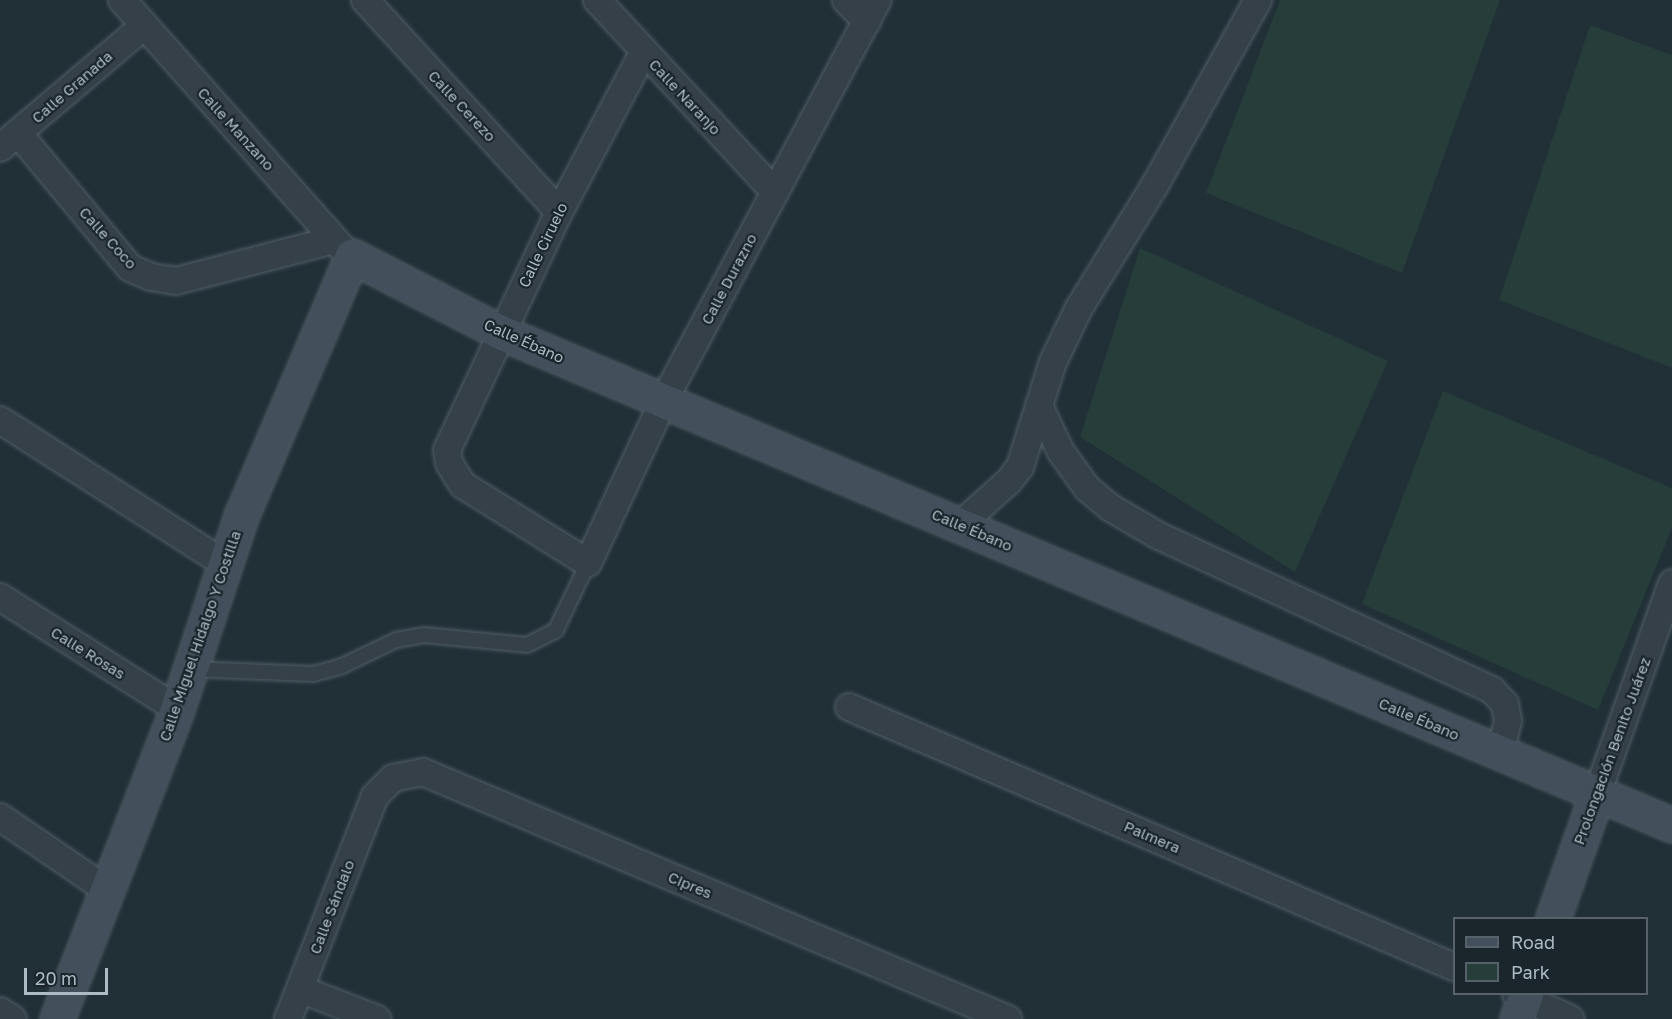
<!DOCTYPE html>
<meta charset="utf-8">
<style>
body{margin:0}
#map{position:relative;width:1672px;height:1019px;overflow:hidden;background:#212f37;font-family:"Golos Text",sans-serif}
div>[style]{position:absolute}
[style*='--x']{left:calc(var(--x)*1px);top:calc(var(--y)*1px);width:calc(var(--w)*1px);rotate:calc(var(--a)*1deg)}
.green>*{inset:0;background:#263d39}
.roads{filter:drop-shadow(0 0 2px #525e66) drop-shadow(0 0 2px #525e66)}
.lane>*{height:14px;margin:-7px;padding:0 7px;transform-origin:7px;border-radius:7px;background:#354048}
.street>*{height:26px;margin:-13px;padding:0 13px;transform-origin:13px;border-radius:13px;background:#354048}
.secondary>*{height:33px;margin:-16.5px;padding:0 16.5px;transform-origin:16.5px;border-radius:16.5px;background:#43505b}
span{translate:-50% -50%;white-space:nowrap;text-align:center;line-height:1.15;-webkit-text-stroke:4.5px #1a252c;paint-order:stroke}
.street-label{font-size:15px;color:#afbbc4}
.legend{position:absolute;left:1453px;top:917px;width:195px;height:78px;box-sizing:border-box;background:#1a252c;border:2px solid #566169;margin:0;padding:8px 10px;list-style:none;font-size:18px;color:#afbbc4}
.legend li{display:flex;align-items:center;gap:12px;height:30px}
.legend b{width:30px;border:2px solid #566169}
.scale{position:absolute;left:24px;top:968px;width:84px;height:27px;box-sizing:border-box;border:3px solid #afbbc4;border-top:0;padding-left:8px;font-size:18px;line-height:21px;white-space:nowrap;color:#afbbc4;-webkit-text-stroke:4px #1a252c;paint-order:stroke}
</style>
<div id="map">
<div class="green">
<i style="clip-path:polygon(1280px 0,1500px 0,1402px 273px,1206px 193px)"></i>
<i style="clip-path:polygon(1590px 25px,1672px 55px,1672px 368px,1499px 300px)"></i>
<i style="clip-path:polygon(1140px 248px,1388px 361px,1295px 572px,1080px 437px)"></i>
<i style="clip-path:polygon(1443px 391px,1672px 488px,1672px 528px,1598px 710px,1362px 604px)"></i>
</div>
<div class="roads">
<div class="lane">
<i style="--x:190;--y:669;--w:123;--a:2.3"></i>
<i style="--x:313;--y:674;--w:30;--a:-15"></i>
<i style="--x:342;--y:666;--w:60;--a:-25.7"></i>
<i style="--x:396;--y:640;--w:28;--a:-10"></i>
<i style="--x:424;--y:635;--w:103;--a:5.5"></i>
<i style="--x:527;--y:645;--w:33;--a:-27"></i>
<i style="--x:556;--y:630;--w:74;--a:-64.5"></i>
</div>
<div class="street">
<i style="--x:122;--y:0;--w:334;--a:48.4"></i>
<i style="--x:365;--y:0;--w:287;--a:47.5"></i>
<i style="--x:597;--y:0;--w:262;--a:47.2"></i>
<i style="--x:846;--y:0;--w:30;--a:46"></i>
<i style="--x:643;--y:53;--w:180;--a:117.8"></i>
<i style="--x:559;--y:212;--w:263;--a:115.2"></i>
<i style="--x:447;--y:450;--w:13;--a:81"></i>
<i style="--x:449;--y:463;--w:26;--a:58"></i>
<i style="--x:463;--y:485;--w:147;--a:32"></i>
<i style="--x:588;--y:563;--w:180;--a:-65"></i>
<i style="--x:664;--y:400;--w:454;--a:-61.9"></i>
<i style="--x:18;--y:133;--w:175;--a:50.3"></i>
<i style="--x:130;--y:268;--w:23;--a:23"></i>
<i style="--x:151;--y:277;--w:25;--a:9"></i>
<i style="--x:176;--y:281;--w:162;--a:-14.6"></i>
<i style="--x:0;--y:148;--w:189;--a:-40.3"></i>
<i style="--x:1039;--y:406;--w:51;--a:64.4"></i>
<i style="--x:1061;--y:452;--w:44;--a:54.2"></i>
<i style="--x:1087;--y:488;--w:31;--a:40"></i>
<i style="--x:1111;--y:508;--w:56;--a:30.3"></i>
<i style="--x:1159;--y:536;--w:367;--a:24.8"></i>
<i style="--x:1492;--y:690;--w:19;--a:47"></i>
<i style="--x:1505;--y:704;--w:17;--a:80"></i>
<i style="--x:1508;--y:721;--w:33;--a:104"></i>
<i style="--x:0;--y:420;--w:266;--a:32.6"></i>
<i style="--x:960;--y:525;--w:66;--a:-41.9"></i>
<i style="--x:1009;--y:481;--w:18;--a:-52"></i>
<i style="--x:1020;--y:467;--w:110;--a:-72.6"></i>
<i style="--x:1053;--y:362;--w:60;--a:-64.3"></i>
<i style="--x:1079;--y:308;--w:145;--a:-58.3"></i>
<i style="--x:1155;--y:185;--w:212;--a:-60.9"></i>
<i style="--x:0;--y:597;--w:209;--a:32.3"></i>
<i style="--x:849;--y:707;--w:659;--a:23.26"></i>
<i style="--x:1597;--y:794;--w:224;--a:-70.4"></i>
<i style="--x:0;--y:817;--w:130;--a:34.3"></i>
<i style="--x:300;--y:989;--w:83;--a:21.3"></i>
<i style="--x:1516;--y:994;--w:60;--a:24.8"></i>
<i style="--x:0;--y:1011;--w:15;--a:32"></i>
<i style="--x:288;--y:1019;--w:239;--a:-68.7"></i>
<i style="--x:375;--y:796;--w:25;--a:-45"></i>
<i style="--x:393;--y:778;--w:31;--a:-11"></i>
<i style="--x:423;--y:772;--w:635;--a:22.89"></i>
</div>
<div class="secondary">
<i style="--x:1553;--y:918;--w:132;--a:-70.5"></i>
<i style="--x:57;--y:1019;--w:332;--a:-68.8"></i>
<i style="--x:177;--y:709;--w:206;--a:-71.6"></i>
<i style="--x:242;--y:514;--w:280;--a:-66.9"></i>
<i style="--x:352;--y:256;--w:166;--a:27.2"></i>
<i style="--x:500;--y:332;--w:1271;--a:22.81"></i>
<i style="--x:1517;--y:1019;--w:27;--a:-70"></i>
</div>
</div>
<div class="street-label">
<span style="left:72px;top:87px;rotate:-41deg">Calle Granada</span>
<span style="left:685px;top:97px;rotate:47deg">Calle Naranjo</span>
<span style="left:462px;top:106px;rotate:47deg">Calle Cerezo</span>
<span style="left:236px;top:129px;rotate:48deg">Calle Manzano</span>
<span style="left:108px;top:238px;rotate:48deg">Calle Coco</span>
<span style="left:543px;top:245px;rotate:-64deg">Calle Ciruelo</span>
<span style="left:729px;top:279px;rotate:-62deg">Calle Durazno</span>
<span style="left:524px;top:341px;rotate:24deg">Calle Ébano</span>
<span style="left:972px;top:530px;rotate:23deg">Calle Ébano</span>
<span style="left:200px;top:636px;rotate:-71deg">Calle Miguel Hidalgo Y Costilla</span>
<span style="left:88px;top:653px;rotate:32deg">Calle Rosas</span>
<span style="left:1419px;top:719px;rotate:23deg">Calle Ébano</span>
<span style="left:1612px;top:751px;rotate:-70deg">Prolongación Benito Juárez</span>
<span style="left:1152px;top:837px;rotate:23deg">Palmera</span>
<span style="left:690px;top:885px;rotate:23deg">Cipres</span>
<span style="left:332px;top:907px;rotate:-69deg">Calle Sándalo</span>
</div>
<ul class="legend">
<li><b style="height:8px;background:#43505b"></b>Road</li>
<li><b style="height:16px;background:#263d39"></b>Park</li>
</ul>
<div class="scale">20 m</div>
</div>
